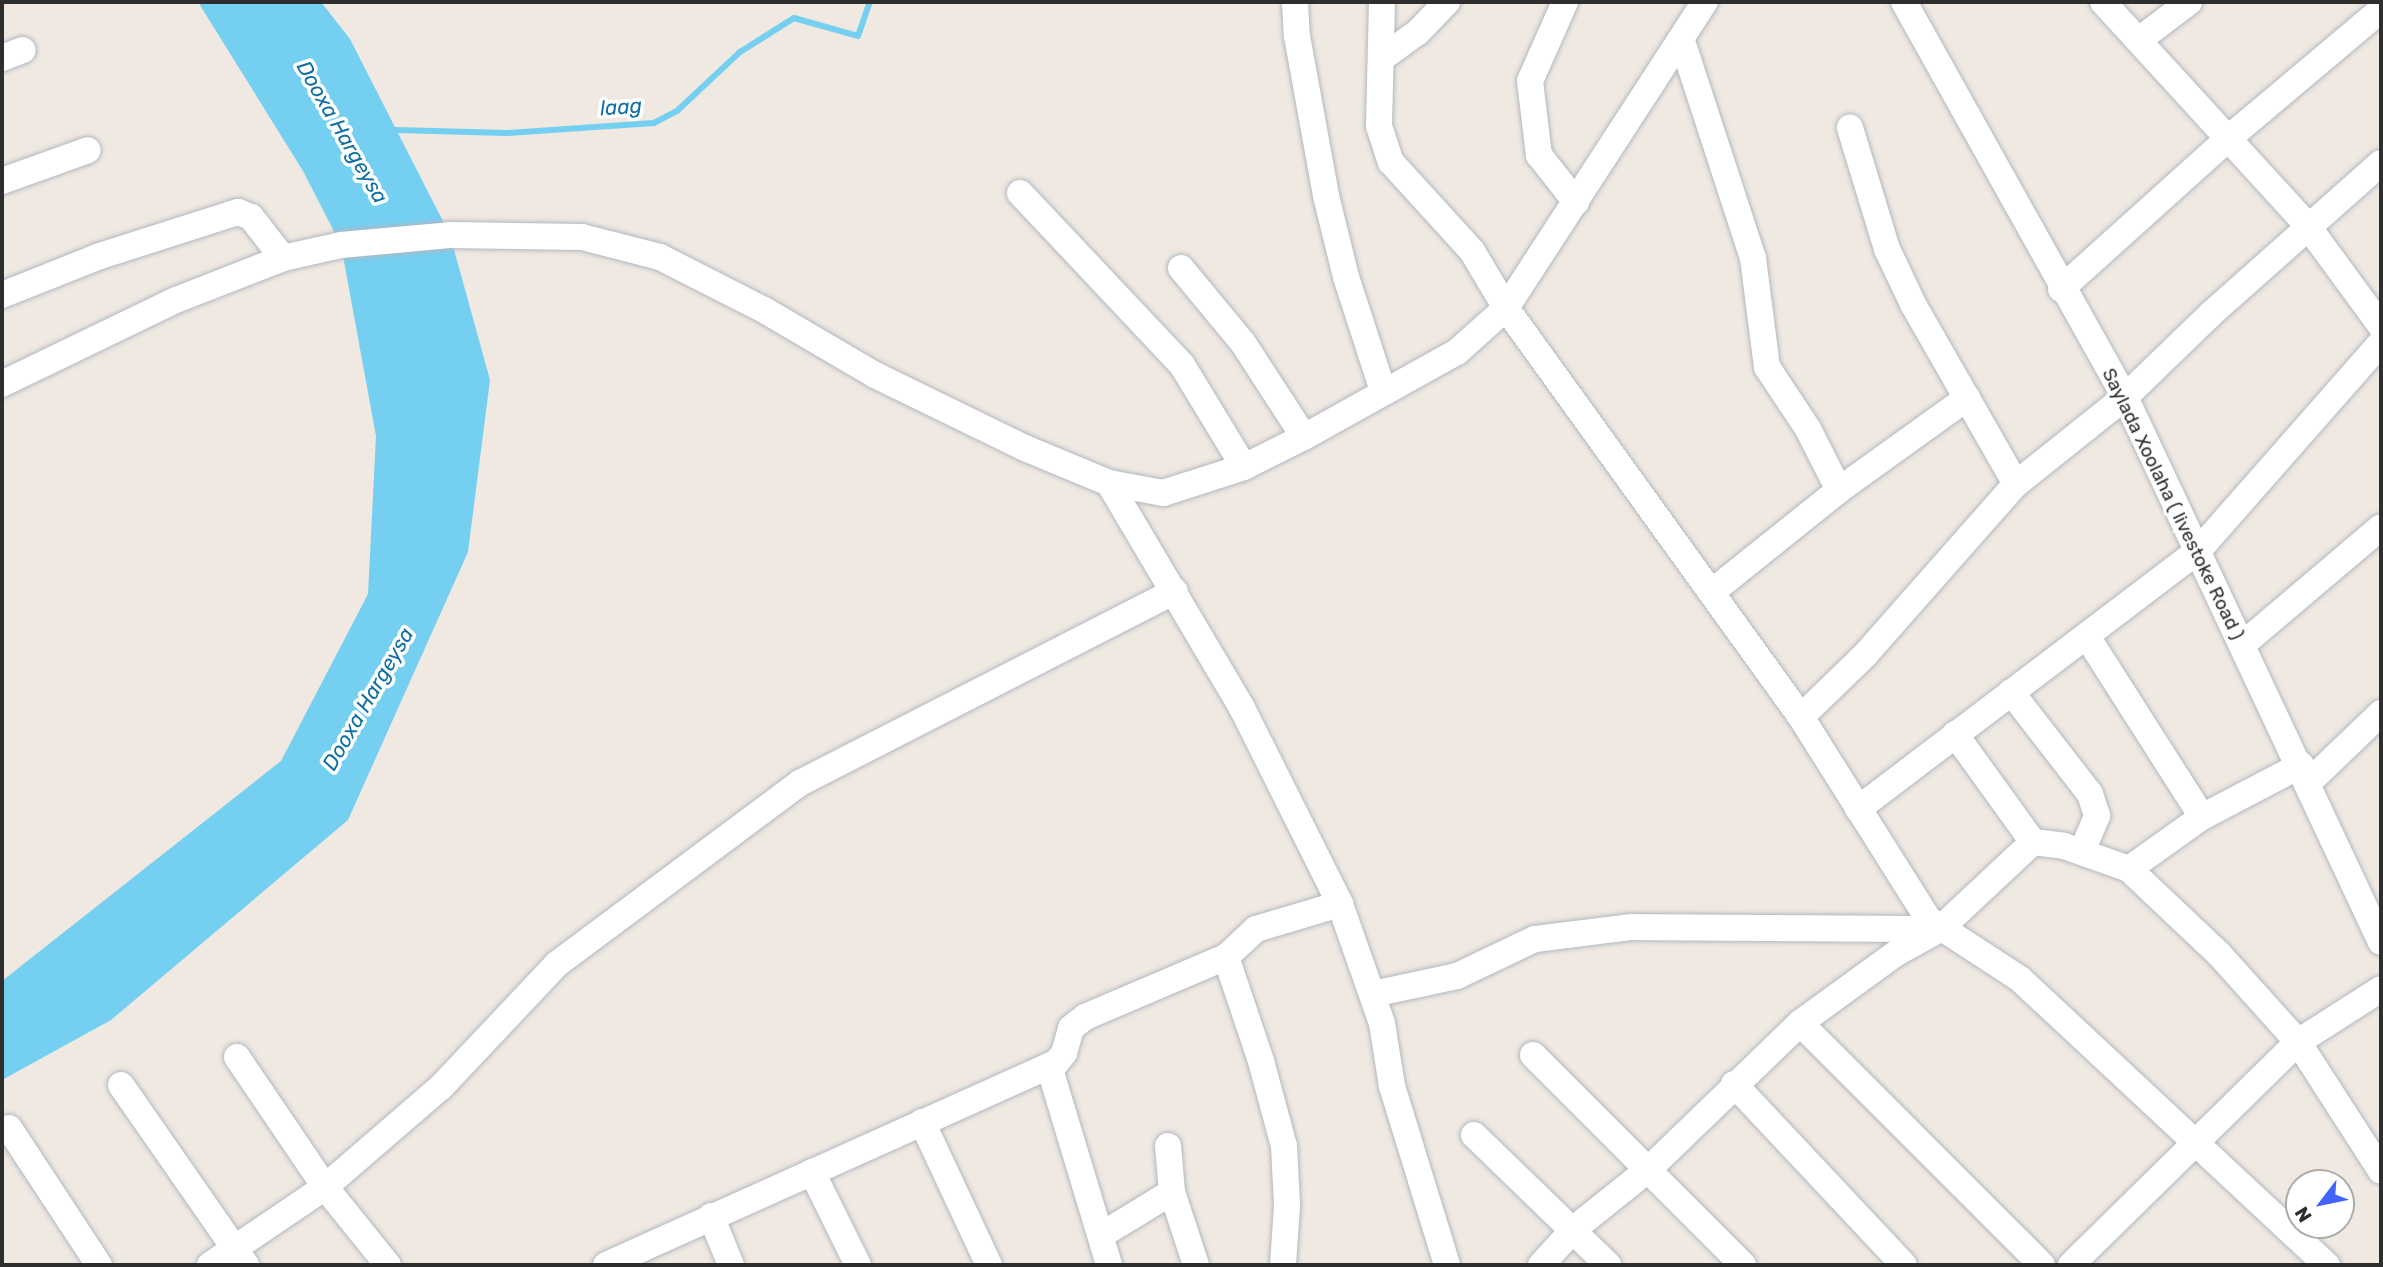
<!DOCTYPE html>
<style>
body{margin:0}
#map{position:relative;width:2383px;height:1267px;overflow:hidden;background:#efe9e1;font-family:Rubik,sans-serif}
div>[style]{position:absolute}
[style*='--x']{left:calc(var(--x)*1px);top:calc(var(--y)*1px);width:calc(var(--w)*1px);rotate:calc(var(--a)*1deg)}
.water>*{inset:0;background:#75cff0}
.stream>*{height:6px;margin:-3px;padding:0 3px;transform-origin:3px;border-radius:3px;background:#75cff0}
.roads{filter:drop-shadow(0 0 2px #b4b7c1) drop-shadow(0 0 2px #b4b7c1)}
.minor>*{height:26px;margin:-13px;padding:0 13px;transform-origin:13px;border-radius:13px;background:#fff}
span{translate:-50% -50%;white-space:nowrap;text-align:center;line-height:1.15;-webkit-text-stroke:7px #fff;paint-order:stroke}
.street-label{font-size:19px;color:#2e2e2e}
.water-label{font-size:21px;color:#0d6fa3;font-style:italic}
.frame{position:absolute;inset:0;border:4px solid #2e2e2e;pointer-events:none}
.north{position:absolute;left:2285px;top:1169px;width:70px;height:70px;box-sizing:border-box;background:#fff;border:2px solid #ababab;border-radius:50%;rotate:238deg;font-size:19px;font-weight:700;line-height:28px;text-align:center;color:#2e2e2e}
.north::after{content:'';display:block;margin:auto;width:24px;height:32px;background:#4264fb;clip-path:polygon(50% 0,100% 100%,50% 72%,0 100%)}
</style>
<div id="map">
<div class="water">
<i style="clip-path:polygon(198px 2px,321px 2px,350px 39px,450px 235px,490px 380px,468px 552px,348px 820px,111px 1020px,2px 1080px,2px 981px,281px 761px,368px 594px,376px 436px,341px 245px,303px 171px)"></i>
</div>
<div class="stream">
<i style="--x:396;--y:130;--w:111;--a:1.5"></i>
<i style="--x:507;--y:133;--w:147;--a:-3.9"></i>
<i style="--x:654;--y:123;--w:27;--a:-28"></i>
<i style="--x:678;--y:110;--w:85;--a:-43.1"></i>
<i style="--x:740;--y:52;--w:64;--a:-32.2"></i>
<i style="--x:794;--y:18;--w:66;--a:15.7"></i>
<i style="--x:858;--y:36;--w:36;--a:-71"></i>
</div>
<div class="roads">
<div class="minor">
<i style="--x:1295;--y:2;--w:34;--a:87"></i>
<i style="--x:1297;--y:36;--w:163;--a:79.7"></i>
<i style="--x:1326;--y:196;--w:83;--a:76.1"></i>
<i style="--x:1346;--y:277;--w:120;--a:72"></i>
<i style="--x:1382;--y:2;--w:124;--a:91.4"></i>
<i style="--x:1379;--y:126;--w:38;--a:72"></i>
<i style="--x:1391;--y:162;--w:120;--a:47.7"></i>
<i style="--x:1472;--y:251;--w:66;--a:59.2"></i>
<i style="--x:1506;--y:308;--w:504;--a:54.2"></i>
<i style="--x:1801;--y:717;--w:239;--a:57.8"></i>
<i style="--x:1928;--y:919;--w:110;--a:33.1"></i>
<i style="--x:2020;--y:979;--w:420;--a:43"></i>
<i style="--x:1565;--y:2;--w:86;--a:113.9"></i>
<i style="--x:1530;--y:81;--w:75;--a:83.1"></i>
<i style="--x:1539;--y:155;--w:60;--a:51.8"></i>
<i style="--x:1904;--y:2;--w:453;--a:60.8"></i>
<i style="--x:2125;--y:397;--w:602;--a:64.84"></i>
<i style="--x:2103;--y:2;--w:302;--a:47.5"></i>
<i style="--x:2307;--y:225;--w:125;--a:53.8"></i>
<i style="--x:2139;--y:40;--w:63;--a:-37.2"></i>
<i style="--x:1682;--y:41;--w:228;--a:71.9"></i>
<i style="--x:1753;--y:258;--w:110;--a:82.7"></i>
<i style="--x:1767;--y:367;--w:74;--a:56.5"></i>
<i style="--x:1808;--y:429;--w:68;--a:63.1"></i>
<i style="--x:2;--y:58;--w:22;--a:-21"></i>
<i style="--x:1382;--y:58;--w:44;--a:-35.8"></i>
<i style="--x:1418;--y:32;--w:42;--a:-46"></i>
<i style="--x:2;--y:181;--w:91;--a:-19.8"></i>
<i style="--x:1020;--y:193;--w:236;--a:46.7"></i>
<i style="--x:1182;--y:365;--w:119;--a:58.7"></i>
<i style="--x:1181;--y:268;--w:97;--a:50.4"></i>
<i style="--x:1243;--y:343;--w:112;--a:57"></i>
<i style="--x:2061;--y:289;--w:227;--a:-42"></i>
<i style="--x:2230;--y:137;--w:197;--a:-40.1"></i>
<i style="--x:2;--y:295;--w:105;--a:-21.7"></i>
<i style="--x:100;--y:256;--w:145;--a:-17.7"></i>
<i style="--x:238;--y:212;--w:14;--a:21"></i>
<i style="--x:251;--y:217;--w:52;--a:52"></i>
<i style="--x:2;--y:384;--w:193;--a:-25.8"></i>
<i style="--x:176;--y:300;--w:115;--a:-21.4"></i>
<i style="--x:283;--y:258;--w:59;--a:-12.6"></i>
<i style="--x:341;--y:245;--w:109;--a:-5.2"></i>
<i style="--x:450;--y:235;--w:132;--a:0.9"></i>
<i style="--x:582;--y:237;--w:81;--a:14.4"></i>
<i style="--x:660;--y:257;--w:119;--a:27"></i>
<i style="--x:766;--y:311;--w:126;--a:30.4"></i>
<i style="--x:875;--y:375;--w:167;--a:26"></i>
<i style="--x:1025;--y:448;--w:91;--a:22.6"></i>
<i style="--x:1109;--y:483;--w:55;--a:10.5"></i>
<i style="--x:1163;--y:493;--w:85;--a:-17.8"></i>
<i style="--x:1244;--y:467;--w:67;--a:-26.6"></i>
<i style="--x:1304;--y:437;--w:175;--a:-29.1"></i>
<i style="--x:1457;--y:352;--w:66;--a:-41.9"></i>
<i style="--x:1506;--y:308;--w:365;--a:-57"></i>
<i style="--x:1109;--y:483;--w:261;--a:59.4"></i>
<i style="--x:1242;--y:708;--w:219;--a:63.4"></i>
<i style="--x:2016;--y:484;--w:139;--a:-38.6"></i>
<i style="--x:2125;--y:397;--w:121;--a:-44"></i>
<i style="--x:2212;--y:313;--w:226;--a:-41.6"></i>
<i style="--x:1713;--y:591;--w:161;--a:-38.7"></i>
<i style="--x:1839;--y:490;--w:158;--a:-35.7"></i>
<i style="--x:2088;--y:638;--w:212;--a:57.5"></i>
<i style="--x:2242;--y:645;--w:182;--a:-40.3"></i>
<i style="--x:2011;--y:692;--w:129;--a:52.2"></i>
<i style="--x:2090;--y:794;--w:23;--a:72"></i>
<i style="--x:2097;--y:816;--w:38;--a:113"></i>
<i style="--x:1801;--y:717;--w:89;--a:-44.1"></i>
<i style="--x:1865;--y:655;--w:228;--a:-48.6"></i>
<i style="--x:2016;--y:484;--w:207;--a:-119.8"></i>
<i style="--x:1913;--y:304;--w:61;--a:-115.3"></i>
<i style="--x:1887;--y:249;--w:127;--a:-107"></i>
<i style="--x:1955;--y:734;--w:133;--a:54.2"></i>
<i style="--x:2309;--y:782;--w:100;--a:-43.8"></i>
<i style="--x:1858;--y:809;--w:427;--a:-37.2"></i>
<i style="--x:2198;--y:551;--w:277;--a:-48.7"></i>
<i style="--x:2129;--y:869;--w:90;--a:-35.5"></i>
<i style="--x:2202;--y:817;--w:112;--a:-27.7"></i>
<i style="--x:1226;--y:957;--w:110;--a:71.4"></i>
<i style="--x:1261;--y:1061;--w:88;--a:74.9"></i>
<i style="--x:1284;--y:1146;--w:60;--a:87.1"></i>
<i style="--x:1287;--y:1206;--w:59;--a:93.9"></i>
<i style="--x:1373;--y:994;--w:86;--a:-12.1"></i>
<i style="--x:1457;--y:976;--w:86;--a:-25.4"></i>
<i style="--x:1535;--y:939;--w:98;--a:-7.1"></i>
<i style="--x:1632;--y:927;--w:307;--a:0.4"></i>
<i style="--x:1800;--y:1023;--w:342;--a:45"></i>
<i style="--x:1533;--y:1055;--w:297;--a:45"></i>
<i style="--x:237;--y:1057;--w:157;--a:55.9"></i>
<i style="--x:325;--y:1187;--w:100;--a:51.1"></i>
<i style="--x:1049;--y:1066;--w:208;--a:73.2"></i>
<i style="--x:1734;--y:1084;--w:248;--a:46.8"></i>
<i style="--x:121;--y:1085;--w:219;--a:55.2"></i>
<i style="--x:922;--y:1122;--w:158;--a:64.9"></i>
<i style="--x:9;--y:1128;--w:164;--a:56.7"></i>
<i style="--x:1474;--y:1135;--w:187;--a:44.1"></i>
<i style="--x:1168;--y:1146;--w:46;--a:85"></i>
<i style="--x:1172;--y:1192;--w:77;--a:71.8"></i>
<i style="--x:812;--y:1172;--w:104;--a:63.7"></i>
<i style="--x:711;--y:1216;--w:53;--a:67.8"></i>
<i style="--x:1103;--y:1234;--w:81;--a:-31.3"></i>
<i style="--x:210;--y:1265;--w:139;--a:-34.1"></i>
<i style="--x:325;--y:1187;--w:153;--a:-40.8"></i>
<i style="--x:441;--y:1087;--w:169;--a:-46.7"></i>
<i style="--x:557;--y:964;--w:303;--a:-36.7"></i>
<i style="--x:800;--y:783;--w:421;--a:-27.1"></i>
<i style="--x:606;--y:1265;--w:493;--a:-24.2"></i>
<i style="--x:1056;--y:1063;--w:13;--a:-51"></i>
<i style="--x:1064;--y:1053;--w:26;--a:-74"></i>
<i style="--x:1071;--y:1028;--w:18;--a:-38"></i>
<i style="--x:1085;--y:1017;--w:153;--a:-23.1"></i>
<i style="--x:1226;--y:957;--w:41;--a:-43"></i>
<i style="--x:1256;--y:929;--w:88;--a:-16.6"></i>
<i style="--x:1340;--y:904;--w:126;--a:70.6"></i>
<i style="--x:1382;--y:1023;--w:64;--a:81"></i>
<i style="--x:1392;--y:1086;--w:187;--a:72.9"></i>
<i style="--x:1541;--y:1265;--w:49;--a:-47.5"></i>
<i style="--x:1574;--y:1229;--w:96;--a:-38.7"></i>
<i style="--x:1649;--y:1169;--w:210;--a:-44"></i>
<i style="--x:1800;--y:1023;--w:117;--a:-36"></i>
<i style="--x:1895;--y:954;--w:51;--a:-29.1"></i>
<i style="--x:1940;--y:929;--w:127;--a:-43.1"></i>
<i style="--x:2033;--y:842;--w:31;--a:7"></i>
<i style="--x:2064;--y:846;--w:69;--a:19.5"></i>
<i style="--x:2129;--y:869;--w:124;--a:43.4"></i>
<i style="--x:2219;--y:954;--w:118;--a:48.1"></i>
<i style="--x:2298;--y:1042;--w:153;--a:57.2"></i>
<i style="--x:2071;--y:1265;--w:318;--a:-44.5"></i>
<i style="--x:2298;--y:1042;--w:98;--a:-32.6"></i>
</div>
</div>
<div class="street-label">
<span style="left:2173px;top:504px;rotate:64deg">Saylada Xoolaha ( livestoke Road )</span>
</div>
<div class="water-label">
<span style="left:621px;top:107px;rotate:-4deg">laag</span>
<span style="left:342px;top:132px;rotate:60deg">Dooxa Hargeysa</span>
<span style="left:368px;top:699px;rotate:-60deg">Dooxa Hargeysa</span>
</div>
<div class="frame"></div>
<div class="north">N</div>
</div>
